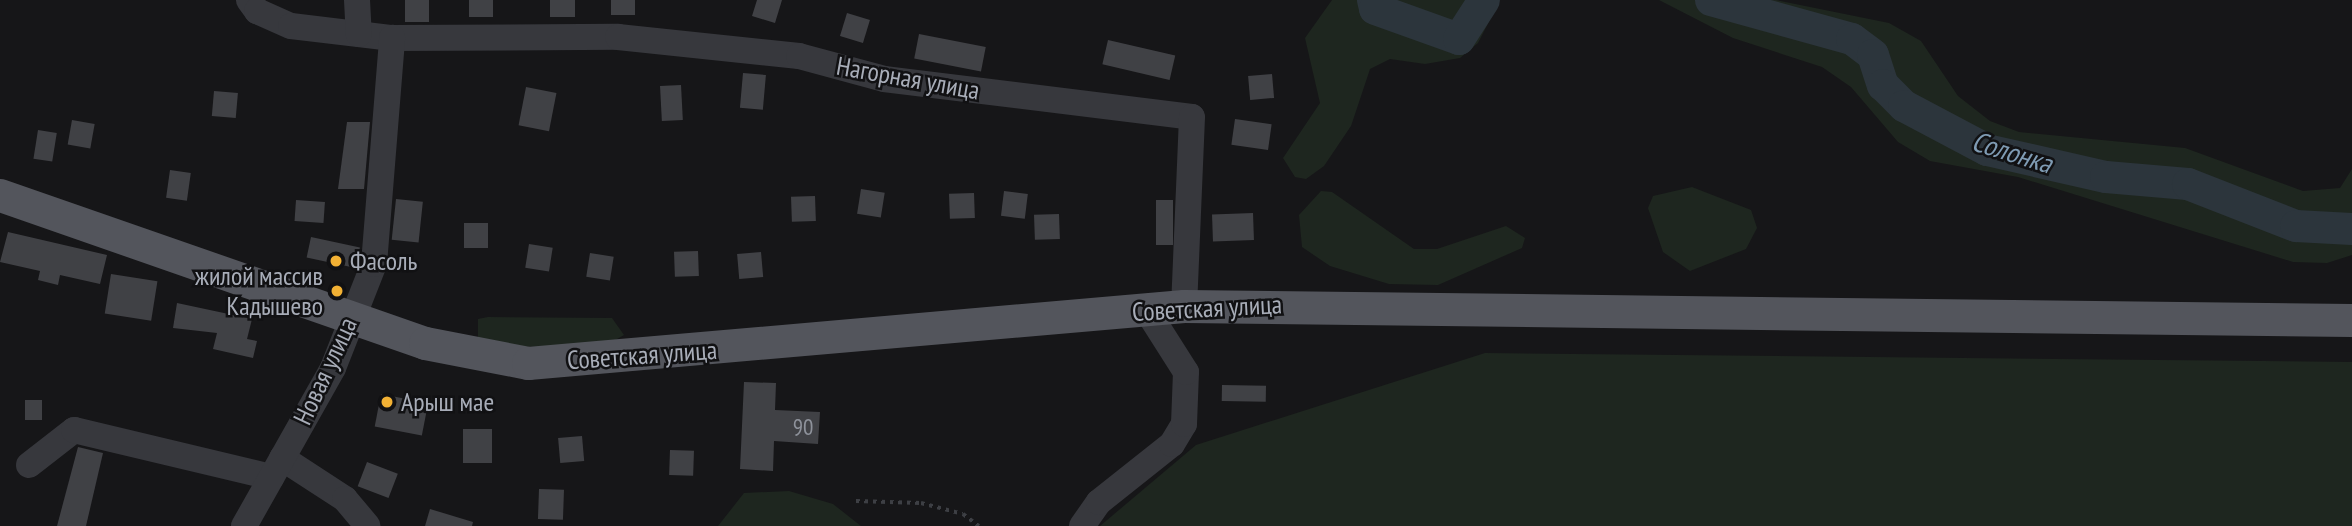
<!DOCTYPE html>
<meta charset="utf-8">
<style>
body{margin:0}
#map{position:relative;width:2352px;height:526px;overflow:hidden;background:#161618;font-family:"PT Sans Narrow",sans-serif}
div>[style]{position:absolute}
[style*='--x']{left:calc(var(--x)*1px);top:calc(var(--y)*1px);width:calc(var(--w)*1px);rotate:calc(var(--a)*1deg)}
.green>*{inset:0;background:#1e261f}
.river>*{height:32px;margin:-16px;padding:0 16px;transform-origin:16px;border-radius:16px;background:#2c353c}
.building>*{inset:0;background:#404145;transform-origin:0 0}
.path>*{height:3.5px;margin-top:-1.75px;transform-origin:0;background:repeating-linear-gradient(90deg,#3d3f44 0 3.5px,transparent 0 8.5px)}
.minor>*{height:26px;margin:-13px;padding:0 13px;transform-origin:13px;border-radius:13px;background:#37383d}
.major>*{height:33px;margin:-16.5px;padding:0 16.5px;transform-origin:16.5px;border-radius:16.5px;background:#53555c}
.dots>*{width:19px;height:19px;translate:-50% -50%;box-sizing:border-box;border:4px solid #111113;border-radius:50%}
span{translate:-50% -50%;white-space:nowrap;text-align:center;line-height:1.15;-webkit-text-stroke:5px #111113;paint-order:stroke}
.number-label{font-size:23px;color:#8e929b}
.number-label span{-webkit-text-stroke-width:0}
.street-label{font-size:26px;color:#a8adb8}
.poi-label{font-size:26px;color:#a8adb8}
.left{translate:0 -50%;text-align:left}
.right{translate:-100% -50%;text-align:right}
.water-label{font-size:28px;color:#7f9bb3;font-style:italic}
</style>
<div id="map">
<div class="green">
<i style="clip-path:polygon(1332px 0,1500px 0,1478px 43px,1460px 58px,1425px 64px,1390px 59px,1370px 69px,1351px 126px,1324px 166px,1306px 179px,1295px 177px,1283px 158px,1320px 103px,1305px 38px)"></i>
<i style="clip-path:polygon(1659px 0,1776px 0,1889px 23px,1921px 41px,1958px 96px,1990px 121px,2019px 132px,2185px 148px,2303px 191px,2340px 188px,2352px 169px,2352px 255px,2327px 263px,2293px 262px,2018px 177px,1930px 161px,1898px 142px,1851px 87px,1822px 67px,1733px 38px)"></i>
<i style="clip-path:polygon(1692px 187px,1751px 210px,1757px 228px,1746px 249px,1690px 271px,1663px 252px,1648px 208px,1653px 196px)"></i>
<i style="clip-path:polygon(1321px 191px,1332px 192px,1414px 249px,1437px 249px,1506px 226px,1525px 238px,1522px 248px,1438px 285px,1389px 284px,1330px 266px,1302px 247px,1299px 215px)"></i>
<i style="clip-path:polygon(488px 317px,612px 318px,624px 335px,605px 346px,500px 347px,478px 339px,478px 319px)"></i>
<i style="clip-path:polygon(1485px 353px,2352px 362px,2352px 526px,1100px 526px,1196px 445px)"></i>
<i style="clip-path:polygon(789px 491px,833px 504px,861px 526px,718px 526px,744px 493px)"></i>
</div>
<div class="river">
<i style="--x:1373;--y:0;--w:9;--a:77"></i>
<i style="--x:1375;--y:9;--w:89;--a:19.7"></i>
<i style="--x:1459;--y:39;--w:46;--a:-57.3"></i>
<i style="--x:1711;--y:0;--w:146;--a:15.5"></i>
<i style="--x:1852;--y:39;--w:26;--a:37"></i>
<i style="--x:1873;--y:55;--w:32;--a:72"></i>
<i style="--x:1883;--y:85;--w:30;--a:45"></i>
<i style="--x:1904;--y:106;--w:94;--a:27.9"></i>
<i style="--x:1987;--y:150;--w:122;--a:12.8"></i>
<i style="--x:2106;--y:177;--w:82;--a:4.9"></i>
<i style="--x:2188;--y:184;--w:116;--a:21.3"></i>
<i style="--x:2296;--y:226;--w:56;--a:3.1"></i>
</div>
<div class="building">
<i style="left:405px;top:0;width:24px;height:22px"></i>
<i style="left:469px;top:0;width:24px;height:17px"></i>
<i style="left:550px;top:0;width:25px;height:17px"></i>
<i style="left:611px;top:0;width:24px;height:15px"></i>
<i style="clip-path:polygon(757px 0,782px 0,775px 23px,752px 16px)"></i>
<i style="left:847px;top:13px;width:24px;height:24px;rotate:17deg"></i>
<i style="left:919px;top:34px;width:68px;height:25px;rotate:11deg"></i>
<i style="left:1108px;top:40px;width:69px;height:25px;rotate:13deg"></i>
<i style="left:743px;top:73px;width:23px;height:35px;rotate:5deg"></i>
<i style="left:1272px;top:74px;width:24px;height:24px;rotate:85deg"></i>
<i style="left:681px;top:85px;width:35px;height:21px;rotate:87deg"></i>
<i style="left:526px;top:87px;width:31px;height:39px;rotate:11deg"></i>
<i style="left:214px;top:91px;width:24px;height:25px;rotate:5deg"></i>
<i style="left:1235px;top:119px;width:37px;height:26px;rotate:8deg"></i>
<i style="left:72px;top:120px;width:23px;height:25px;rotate:10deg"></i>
<i style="clip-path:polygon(347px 122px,370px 122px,364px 189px,338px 189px)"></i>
<i style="left:38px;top:130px;width:19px;height:29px;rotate:9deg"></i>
<i style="left:170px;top:170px;width:21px;height:28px;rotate:8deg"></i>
<i style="left:861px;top:189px;width:24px;height:25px;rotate:9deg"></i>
<i style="left:1004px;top:191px;width:24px;height:25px;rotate:7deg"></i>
<i style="left:974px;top:193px;width:25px;height:25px;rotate:88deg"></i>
<i style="left:815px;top:196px;width:25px;height:24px;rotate:88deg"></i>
<i style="left:396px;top:199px;width:27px;height:41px;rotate:6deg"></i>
<i style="left:296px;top:200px;width:29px;height:21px;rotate:4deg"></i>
<i style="left:1156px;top:200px;width:17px;height:45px"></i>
<i style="left:1253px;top:213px;width:27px;height:41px;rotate:88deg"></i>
<i style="left:1059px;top:214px;width:25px;height:25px;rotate:88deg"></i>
<i style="left:488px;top:223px;width:25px;height:24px;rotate:90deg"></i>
<i style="clip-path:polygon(8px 232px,107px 255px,100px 284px,60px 275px,58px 285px,38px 280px,40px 271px,0 262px)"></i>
<i style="left:311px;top:237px;width:50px;height:21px;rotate:12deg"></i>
<i style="left:529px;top:244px;width:24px;height:24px;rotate:9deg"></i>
<i style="left:698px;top:251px;width:25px;height:24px;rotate:88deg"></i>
<i style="left:761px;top:252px;width:25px;height:24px;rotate:85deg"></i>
<i style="left:590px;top:253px;width:24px;height:24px;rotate:9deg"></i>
<i style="left:111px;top:274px;width:47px;height:40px;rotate:9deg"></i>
<i style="clip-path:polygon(177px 303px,252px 319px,247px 339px,257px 341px,253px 358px,213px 349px,217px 333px,173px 328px)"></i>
<i style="clip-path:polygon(744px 382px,776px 383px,775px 410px,820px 412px,818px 444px,774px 441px,773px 471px,740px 469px)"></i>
<i style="left:1222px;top:385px;width:44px;height:16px;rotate:1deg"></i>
<i style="left:381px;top:394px;width:48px;height:33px;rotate:11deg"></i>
<i style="left:25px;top:400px;width:17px;height:20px"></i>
<i style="left:492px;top:429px;width:34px;height:29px;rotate:90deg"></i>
<i style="left:582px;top:436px;width:25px;height:24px;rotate:85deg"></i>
<i style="clip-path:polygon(78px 447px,103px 453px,86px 526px,57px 526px)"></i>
<i style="left:670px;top:450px;width:24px;height:25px;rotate:2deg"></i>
<i style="left:367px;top:462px;width:33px;height:26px;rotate:21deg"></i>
<i style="left:539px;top:489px;width:25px;height:30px;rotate:2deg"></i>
<i style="clip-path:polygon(430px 509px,473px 522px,472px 526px,425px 526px)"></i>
</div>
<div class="path">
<i style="--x:856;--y:501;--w:65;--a:1.8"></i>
<i style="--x:921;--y:503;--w:43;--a:14.7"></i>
<i style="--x:963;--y:514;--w:20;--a:37"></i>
</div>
<div class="minor">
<i style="--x:249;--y:0;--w:14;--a:54"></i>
<i style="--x:257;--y:11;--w:37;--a:24"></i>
<i style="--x:291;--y:26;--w:102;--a:6.8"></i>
<i style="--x:392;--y:38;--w:226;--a:-0.3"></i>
<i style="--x:618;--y:37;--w:182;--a:6"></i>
<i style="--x:799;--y:56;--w:88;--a:15.1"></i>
<i style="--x:884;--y:79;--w:310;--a:7"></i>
<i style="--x:1192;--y:117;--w:189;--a:92.4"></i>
<i style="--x:357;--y:0;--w:34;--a:87"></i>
<i style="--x:282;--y:458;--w:75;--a:33.1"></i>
<i style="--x:345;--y:499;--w:35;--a:50"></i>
<i style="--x:29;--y:465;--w:57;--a:-37.9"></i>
<i style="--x:74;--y:430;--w:203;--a:13.4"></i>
<i style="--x:244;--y:526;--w:181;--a:-60.6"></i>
<i style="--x:333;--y:368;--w:112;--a:-68.5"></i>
<i style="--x:374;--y:264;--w:227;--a:-85.4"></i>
<i style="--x:1082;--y:526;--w:29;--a:-55"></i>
<i style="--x:1099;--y:502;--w:93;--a:-38.5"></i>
<i style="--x:1172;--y:444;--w:23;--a:-59"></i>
<i style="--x:1184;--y:424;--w:52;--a:-87.8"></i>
<i style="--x:1186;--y:372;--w:75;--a:-122.4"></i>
</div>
<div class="major">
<i style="--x:0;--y:195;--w:450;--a:19.2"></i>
<i style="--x:425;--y:343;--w:105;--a:11"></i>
<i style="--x:528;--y:363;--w:658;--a:-4.97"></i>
<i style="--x:1184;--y:306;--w:1168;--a:0.69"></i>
</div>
<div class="dots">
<i style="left:336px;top:261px;background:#f2b134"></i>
<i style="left:337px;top:291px;background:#f2b134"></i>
<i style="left:387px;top:402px;background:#f2b134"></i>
</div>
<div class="number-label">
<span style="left:803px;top:427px">90</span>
</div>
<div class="street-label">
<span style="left:908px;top:78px;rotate:10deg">Нагорная улица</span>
<span style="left:1207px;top:308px;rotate:-3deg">Советская улица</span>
<span style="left:642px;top:355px;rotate:-4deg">Советская улица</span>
<span style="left:325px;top:371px;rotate:-65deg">Новая улица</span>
</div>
<div class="poi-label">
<span class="left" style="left:350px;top:261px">Фасоль</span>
<span class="right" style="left:323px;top:291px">жилой массив<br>Кадышево</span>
<span class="left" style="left:401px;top:402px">Арыш мае</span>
</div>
<div class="water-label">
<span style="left:2012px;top:152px;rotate:17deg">Солонка</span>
</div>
</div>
